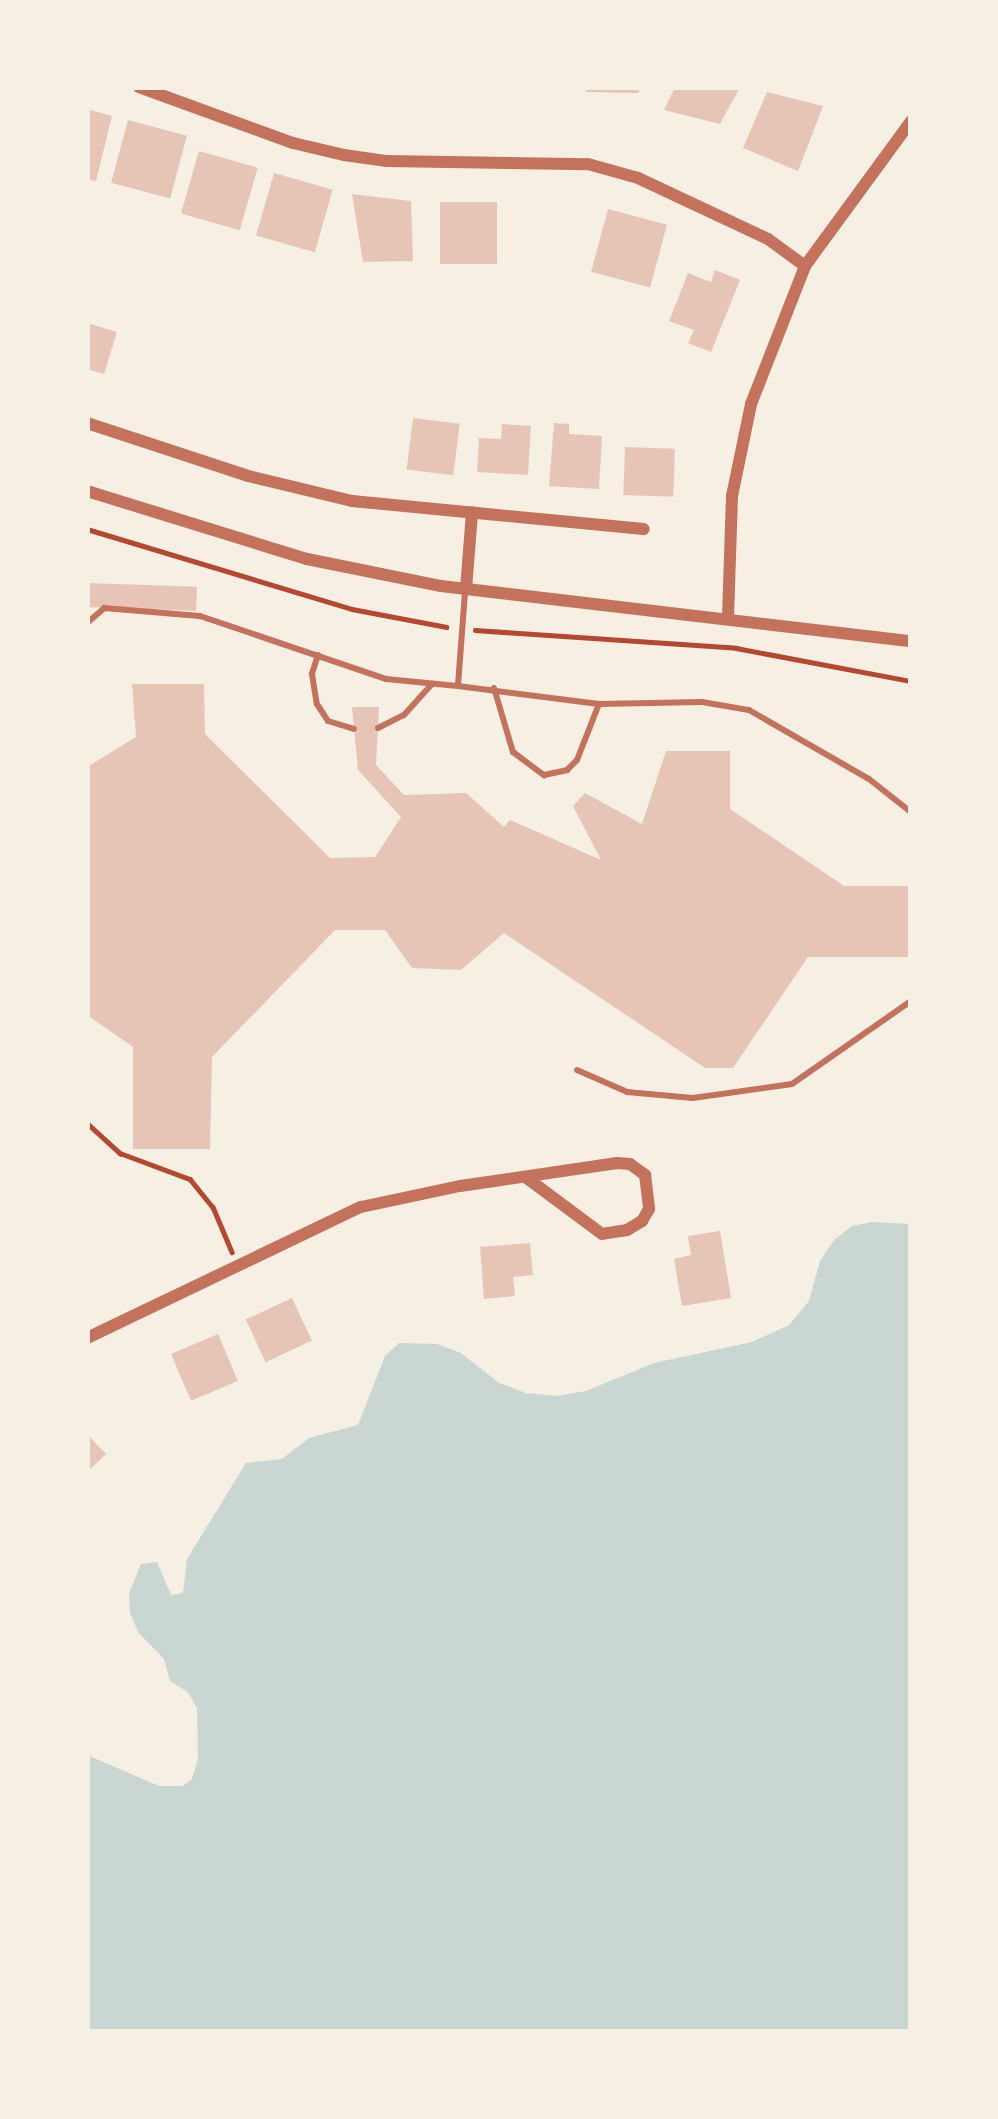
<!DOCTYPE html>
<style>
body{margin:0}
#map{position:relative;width:998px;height:2119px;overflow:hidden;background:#f6efe4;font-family:"Fira Sans",sans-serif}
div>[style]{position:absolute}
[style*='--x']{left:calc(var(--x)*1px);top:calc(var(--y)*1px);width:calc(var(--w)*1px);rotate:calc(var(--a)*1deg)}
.water>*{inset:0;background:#c9d6d2}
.building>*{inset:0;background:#e6c5b7;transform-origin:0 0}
.path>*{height:4.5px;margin:-2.25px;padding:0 2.25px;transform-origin:2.25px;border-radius:2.25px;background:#b5482f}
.service>*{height:6px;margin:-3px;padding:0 3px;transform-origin:3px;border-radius:3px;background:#c5725c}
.minor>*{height:12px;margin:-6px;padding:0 6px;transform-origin:6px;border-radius:6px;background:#c5725c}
span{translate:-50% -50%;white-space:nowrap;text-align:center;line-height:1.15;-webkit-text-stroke:12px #f6efe4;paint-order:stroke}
.frame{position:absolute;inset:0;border:90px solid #f6efe4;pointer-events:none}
</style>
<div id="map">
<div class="water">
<i style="clip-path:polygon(871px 1222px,911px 1224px,911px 2032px,87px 2032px,87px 1755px,159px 1786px,183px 1786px,192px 1779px,198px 1759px,197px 1708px,188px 1692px,170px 1681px,164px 1659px,138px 1632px,130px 1613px,129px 1593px,141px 1564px,157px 1562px,171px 1595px,183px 1593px,187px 1559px,246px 1463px,282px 1459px,309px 1438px,358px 1425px,385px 1356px,399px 1343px,437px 1344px,461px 1353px,499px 1383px,526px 1393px,557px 1396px,586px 1391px,654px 1363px,752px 1342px,789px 1325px,809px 1301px,820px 1261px,834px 1240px,852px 1226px)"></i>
</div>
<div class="building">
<i style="clip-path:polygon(586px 87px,639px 87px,639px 93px,586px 92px)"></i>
<i style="clip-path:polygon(675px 87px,740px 87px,720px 124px,664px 110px)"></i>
<i style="clip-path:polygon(767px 92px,823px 106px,798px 171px,743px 148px)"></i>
<i style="clip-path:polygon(87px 109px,112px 116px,96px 181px,87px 179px)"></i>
<i style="left:128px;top:120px;width:61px;height:65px;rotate:15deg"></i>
<i style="left:199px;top:151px;width:61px;height:65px;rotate:16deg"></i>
<i style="left:274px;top:173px;width:61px;height:65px;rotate:16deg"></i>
<i style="clip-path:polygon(352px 194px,411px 201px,413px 261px,363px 262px)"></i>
<i style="left:440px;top:202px;width:57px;height:62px"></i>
<i style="left:608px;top:209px;width:61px;height:65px;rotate:15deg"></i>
<i style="clip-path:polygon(715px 270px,740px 280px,711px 352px,688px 343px,694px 330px,669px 321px,688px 273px,711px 282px)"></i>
<i style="clip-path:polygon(87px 323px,117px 332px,104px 374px,87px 369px)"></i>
<i style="left:413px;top:418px;width:47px;height:52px;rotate:7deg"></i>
<i style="clip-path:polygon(554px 423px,569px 424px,569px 434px,602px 436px,599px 489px,549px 486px)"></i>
<i style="clip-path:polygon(502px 424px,531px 426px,528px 475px,477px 472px,479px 438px,501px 439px)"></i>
<i style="left:625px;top:447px;width:50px;height:48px;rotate:2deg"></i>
<i style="left:87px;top:583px;width:110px;height:24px;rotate:2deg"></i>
<i style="clip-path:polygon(132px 684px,204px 684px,205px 734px,330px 858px,375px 857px,401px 817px,358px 770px,352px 707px,379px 707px,376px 765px,404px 795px,466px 793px,504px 827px,510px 820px,601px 860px,573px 806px,585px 793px,642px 824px,666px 751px,730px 751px,730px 809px,844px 886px,911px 886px,911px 957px,808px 957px,733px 1068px,705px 1068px,504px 933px,461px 970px,412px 968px,385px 930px,335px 930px,212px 1057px,210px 1149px,133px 1149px,133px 1047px,87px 1015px,87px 767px,136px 737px)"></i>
<i style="clip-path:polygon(720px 1231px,731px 1298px,682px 1306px,674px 1259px,691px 1255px,688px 1236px)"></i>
<i style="clip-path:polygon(530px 1243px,533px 1275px,513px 1277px,515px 1296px,484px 1299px,480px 1247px)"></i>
<i style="left:292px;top:1298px;width:47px;height:51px;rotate:65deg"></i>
<i style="left:218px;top:1334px;width:51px;height:51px;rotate:67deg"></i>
<i style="clip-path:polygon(87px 1434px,106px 1454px,87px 1472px)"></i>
</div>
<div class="path">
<i style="--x:87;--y:529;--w:277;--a:16.8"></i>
<i style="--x:352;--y:609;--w:96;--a:10.8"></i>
<i style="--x:475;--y:630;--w:262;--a:3.9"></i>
<i style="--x:736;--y:648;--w:178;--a:10.7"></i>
<i style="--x:87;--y:1123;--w:45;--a:42.3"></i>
<i style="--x:120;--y:1153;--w:75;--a:20.4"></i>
<i style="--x:190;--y:1179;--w:36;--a:51"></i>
<i style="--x:213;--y:1207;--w:49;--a:67.1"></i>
</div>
<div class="service">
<i style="--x:465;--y:592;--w:94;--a:94.3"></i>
<i style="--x:458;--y:686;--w:142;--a:7.3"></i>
<i style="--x:599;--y:704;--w:103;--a:-1.1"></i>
<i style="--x:702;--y:702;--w:48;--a:9.7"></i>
<i style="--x:749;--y:710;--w:138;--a:29.9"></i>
<i style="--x:869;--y:779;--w:53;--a:38.2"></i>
<i style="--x:87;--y:623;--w:23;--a:-41"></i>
<i style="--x:104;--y:608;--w:96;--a:4.8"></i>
<i style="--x:200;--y:616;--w:196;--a:18.7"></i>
<i style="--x:386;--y:679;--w:72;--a:5.6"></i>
<i style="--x:318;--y:655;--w:20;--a:108"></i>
<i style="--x:312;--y:674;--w:30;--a:81"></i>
<i style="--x:317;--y:704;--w:20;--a:57"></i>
<i style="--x:328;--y:721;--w:27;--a:17"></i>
<i style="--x:494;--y:688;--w:67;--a:73.5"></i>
<i style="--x:513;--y:752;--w:39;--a:37"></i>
<i style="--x:544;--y:775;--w:24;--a:-12"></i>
<i style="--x:567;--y:770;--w:14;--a:-45"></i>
<i style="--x:577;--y:760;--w:60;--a:-68.6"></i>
<i style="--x:378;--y:728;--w:29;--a:-27"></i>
<i style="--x:404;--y:715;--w:42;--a:-47.9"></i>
<i style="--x:577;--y:1070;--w:55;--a:23.7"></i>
<i style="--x:627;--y:1092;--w:66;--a:5.2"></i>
<i style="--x:693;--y:1098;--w:100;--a:-8"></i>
<i style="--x:792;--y:1084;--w:145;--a:-34.9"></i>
</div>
<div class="minor">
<i style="--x:139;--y:87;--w:164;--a:20"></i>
<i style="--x:293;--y:143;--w:52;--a:13.2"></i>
<i style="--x:344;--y:155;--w:42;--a:8.1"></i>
<i style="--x:386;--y:161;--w:202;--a:0.9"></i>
<i style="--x:588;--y:164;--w:52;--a:15.6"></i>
<i style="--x:638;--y:178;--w:144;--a:25.1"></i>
<i style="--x:768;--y:239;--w:46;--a:36.1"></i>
<i style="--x:87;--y:423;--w:169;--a:18.2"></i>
<i style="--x:248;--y:476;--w:107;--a:13.5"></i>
<i style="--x:352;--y:501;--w:293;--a:5.5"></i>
<i style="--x:87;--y:491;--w:230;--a:17.2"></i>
<i style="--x:307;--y:559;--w:137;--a:11.4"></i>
<i style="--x:441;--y:586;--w:473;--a:6.7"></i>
<i style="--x:466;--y:589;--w:77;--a:-85.5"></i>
<i style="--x:728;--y:617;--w:121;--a:-88.1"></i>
<i style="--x:732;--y:496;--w:94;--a:-78.3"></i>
<i style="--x:751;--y:404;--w:148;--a:-68.6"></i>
<i style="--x:805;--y:266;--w:180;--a:-53.8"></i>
<i style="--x:87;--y:1338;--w:304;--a:-25.6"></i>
<i style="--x:361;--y:1207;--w:101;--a:-12"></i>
<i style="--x:460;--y:1186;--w:159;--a:-8.3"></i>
<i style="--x:617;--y:1163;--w:13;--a:4"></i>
<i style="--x:630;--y:1164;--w:19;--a:36"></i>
<i style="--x:645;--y:1175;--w:34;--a:83"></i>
<i style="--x:649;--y:1209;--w:14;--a:120"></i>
<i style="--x:642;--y:1221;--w:17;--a:149"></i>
<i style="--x:627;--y:1230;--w:25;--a:171"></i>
<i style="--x:602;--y:1234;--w:94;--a:-143.3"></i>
</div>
<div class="frame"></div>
</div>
